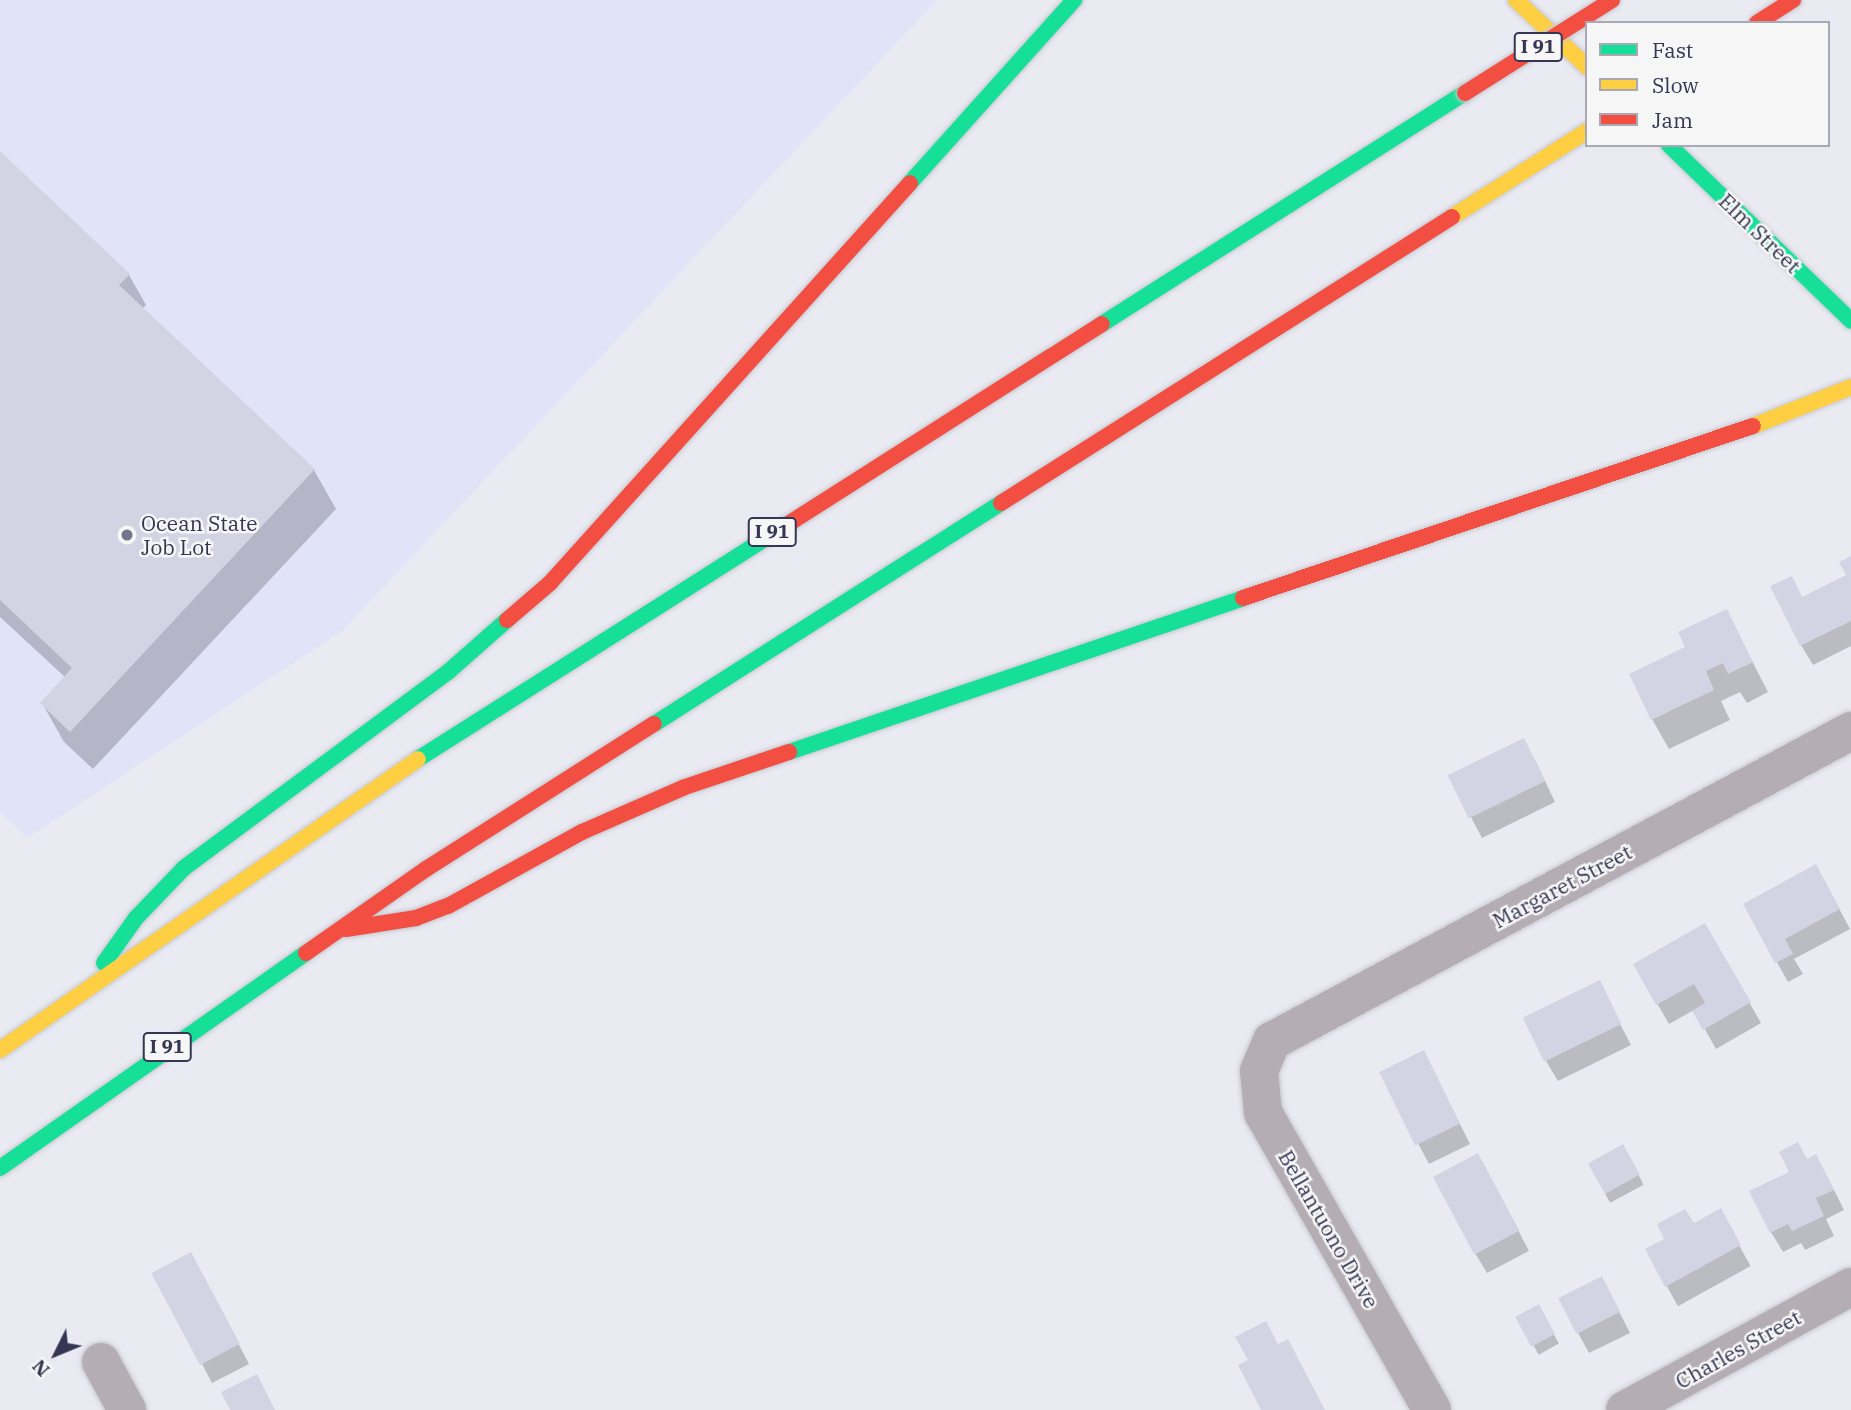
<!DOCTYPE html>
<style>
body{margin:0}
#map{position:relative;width:1851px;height:1410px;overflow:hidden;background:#eaebf2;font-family:"IBM Plex Serif",serif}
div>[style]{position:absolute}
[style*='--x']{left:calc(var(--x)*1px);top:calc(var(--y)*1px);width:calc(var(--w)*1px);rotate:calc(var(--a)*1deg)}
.built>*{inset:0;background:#e1e3f8}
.shadow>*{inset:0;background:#0003;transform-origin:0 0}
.building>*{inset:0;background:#d3d4e3;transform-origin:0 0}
.roads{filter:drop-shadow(0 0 2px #c7c8d1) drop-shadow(0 0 2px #c7c8d1)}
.street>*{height:38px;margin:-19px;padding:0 19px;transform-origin:19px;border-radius:19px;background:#b4adb4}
.fast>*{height:16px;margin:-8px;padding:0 8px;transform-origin:8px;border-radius:8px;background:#16e098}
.slow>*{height:16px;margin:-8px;padding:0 8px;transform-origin:8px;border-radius:8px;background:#ffcf43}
.jam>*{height:16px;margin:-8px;padding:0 8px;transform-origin:8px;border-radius:8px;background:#f24e42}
.bridges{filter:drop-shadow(0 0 2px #c7c8d1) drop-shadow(0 0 2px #c7c8d1)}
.jam-bridge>*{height:16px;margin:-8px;padding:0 8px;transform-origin:8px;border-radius:8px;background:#f24e42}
.dots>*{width:19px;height:19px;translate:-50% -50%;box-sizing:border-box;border:4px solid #f6f6f6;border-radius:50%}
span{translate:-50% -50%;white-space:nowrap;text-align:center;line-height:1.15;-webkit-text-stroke:5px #f6f6f6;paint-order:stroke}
.shield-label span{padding:2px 5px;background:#f6f6f6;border:2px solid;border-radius:5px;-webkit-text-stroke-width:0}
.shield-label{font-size:19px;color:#353653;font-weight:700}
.street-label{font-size:21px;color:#353653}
.poi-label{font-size:21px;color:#353653}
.left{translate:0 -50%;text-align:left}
.legend{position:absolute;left:1585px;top:21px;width:245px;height:126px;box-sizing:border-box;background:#f6f6f6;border:2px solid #a9a9b5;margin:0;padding:9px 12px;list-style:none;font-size:21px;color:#353653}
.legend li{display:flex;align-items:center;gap:14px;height:35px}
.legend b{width:35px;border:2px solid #a9a9b5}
.north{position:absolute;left:21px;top:1319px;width:70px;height:70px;-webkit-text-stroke:5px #f6f6f6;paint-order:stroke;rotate:227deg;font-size:19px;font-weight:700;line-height:28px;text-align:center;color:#353653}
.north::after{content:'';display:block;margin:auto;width:24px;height:32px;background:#353653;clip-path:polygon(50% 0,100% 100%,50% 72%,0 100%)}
</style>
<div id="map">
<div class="built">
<i style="clip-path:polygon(0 0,937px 0,342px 631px,27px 838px,0 812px)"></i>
</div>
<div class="shadow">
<i style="clip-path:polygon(0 153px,129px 275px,146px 305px,142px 309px,314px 470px,336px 509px,93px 769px,64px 742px,42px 703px,66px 678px,0 617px)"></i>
<i style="clip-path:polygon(1851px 558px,1851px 646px,1813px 665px,1801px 645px,1803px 598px,1848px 576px)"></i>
<i style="clip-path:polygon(1726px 611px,1768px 692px,1747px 703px,1740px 692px,1721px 701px,1730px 720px,1669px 749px,1652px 719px,1687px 648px)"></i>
<i style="clip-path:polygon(1535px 760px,1555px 802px,1482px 838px,1450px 777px)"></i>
<i style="clip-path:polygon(1827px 886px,1850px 929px,1794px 959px,1803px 974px,1788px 982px,1745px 905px)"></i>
<i style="clip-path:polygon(1705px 925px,1761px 1023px,1716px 1049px,1694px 1010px,1669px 1024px,1635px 965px)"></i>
<i style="clip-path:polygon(1599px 983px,1631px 1045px,1558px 1081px,1546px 1061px)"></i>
<i style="clip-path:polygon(1434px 1072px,1470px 1144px,1429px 1164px,1381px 1073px)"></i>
<i style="left:1623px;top:1146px;width:44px;height:38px;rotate:62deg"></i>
<i style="clip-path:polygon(1807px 1161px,1827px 1176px,1844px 1210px,1826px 1219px,1834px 1236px,1805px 1250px,1801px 1243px,1783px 1252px,1771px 1232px,1791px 1172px)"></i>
<i style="clip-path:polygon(1489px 1175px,1529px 1251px,1487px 1273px,1475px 1253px)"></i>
<i style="left:1720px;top:1211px;width:63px;height:83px;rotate:61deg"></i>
<i style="clip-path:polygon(154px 1273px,202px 1274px,249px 1364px,212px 1383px)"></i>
<i style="clip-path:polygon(1602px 1278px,1630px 1333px,1589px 1353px,1578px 1333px)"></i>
<i style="left:1538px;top:1306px;width:43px;height:23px;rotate:61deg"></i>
</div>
<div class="building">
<i style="clip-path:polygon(0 151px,130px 274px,119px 285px,315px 469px,70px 732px,40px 703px,72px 668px,0 600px)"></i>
<i style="clip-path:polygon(1851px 556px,1851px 621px,1800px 646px,1770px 586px,1792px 576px,1802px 597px,1846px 575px,1839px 562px)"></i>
<i style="clip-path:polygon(1727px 609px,1753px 662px,1728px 674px,1723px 663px,1706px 671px,1714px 690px,1651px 720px,1629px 674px,1685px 647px,1678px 632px)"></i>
<i style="left:1524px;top:738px;width:48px;height:85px;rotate:64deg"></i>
<i style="clip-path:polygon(1816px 864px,1840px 909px,1785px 939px,1793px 954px,1775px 963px,1743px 904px)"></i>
<i style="clip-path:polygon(1705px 923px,1751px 1002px,1703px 1030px,1692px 1011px,1705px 1003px,1694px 984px,1656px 1005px,1633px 964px)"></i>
<i style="left:1600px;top:980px;width:49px;height:86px;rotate:64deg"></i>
<i style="left:1424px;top:1050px;width:82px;height:50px;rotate:64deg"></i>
<i style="clip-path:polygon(1798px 1142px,1807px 1159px,1816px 1154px,1834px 1190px,1816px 1198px,1824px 1216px,1792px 1231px,1788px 1224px,1770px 1233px,1749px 1191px,1789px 1172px,1779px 1152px)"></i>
<i style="left:1623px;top:1144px;width:35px;height:40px;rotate:61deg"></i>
<i style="left:1478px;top:1153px;width:88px;height:51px;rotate:62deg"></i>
<i style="clip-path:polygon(1721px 1208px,1741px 1245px,1665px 1287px,1645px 1249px,1664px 1239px,1657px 1224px,1685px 1209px,1694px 1223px)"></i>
<i style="left:191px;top:1252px;width:104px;height:45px;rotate:62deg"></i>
<i style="left:1602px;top:1276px;width:40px;height:49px;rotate:63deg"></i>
<i style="left:1539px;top:1304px;width:34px;height:27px;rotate:62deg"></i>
<i style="clip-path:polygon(1266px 1321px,1278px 1344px,1288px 1339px,1325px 1410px,1261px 1410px,1238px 1365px,1248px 1360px,1235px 1337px)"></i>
<i style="clip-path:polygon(257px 1374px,275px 1410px,230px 1410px,221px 1392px)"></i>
</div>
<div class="roads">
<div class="street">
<i style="--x:101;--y:1362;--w:55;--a:61.6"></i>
<i style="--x:1432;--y:1410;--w:342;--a:-119.6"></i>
<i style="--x:1263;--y:1113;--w:42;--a:-95.4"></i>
<i style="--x:1259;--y:1071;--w:33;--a:-67"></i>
<i style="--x:1272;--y:1041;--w:657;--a:-28.16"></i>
<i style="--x:1625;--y:1410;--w:257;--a:-28.6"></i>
</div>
<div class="fast">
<i style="--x:1669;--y:145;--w:253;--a:44"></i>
<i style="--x:910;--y:183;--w:246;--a:-48.1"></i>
<i style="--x:1102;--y:324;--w:430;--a:-32.5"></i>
<i style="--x:654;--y:724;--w:411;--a:-32.5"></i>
<i style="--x:789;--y:752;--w:479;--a:-18.7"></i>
<i style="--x:418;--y:759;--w:425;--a:-32.4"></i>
<i style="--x:104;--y:963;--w:55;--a:-54.6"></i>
<i style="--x:136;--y:918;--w:69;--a:-46.2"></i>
<i style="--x:184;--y:868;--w:329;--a:-36.6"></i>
<i style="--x:448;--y:672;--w:79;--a:-41.4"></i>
<i style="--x:0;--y:1168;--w:374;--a:-35.1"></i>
</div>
<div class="slow">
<i style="--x:1516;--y:0;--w:98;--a:43.3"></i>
<i style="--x:1452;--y:217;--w:160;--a:-32.5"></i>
<i style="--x:1753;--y:426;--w:105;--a:-21.7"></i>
<i style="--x:0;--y:1050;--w:509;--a:-34.84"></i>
</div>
<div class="jam">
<i style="--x:1757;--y:23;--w:43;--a:-32.6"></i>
<i style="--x:1001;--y:503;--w:534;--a:-32.38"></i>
<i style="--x:777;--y:531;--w:385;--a:-32.5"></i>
<i style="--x:1243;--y:598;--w:538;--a:-18.64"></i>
<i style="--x:507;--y:620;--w:57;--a:-40.7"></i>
<i style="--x:550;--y:583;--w:538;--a:-48.01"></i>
<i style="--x:346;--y:929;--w:71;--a:-8.9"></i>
<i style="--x:416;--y:918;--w:34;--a:-21"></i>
<i style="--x:448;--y:906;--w:153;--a:-28.9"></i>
<i style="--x:582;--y:832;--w:112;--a:-23.6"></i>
<i style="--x:685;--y:787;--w:110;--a:-18.6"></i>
<i style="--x:306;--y:953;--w:146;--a:-35"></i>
<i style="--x:426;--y:869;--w:270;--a:-32.5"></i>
</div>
</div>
<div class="bridges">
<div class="jam-bridge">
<i style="--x:1465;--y:93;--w:174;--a:-32.3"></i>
</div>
</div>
<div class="dots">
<i style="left:127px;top:535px;background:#74758b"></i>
</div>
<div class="shield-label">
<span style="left:1538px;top:47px">I 91</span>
<span style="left:772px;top:532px">I 91</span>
<span style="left:167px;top:1047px">I 91</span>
</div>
<div class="street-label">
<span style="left:1760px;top:233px;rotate:44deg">Elm Street</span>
<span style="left:1562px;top:886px;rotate:-28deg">Margaret Street</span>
<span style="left:1329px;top:1229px;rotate:60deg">Bellantuono Drive</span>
<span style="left:1738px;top:1349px;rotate:-29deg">Charles Street</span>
</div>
<div class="poi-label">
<span class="left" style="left:141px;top:535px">Ocean State<br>Job Lot</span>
</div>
<ul class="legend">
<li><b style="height:9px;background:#16e098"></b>Fast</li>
<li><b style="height:9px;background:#ffcf43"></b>Slow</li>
<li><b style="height:9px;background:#f24e42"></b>Jam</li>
</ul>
<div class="north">N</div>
</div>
